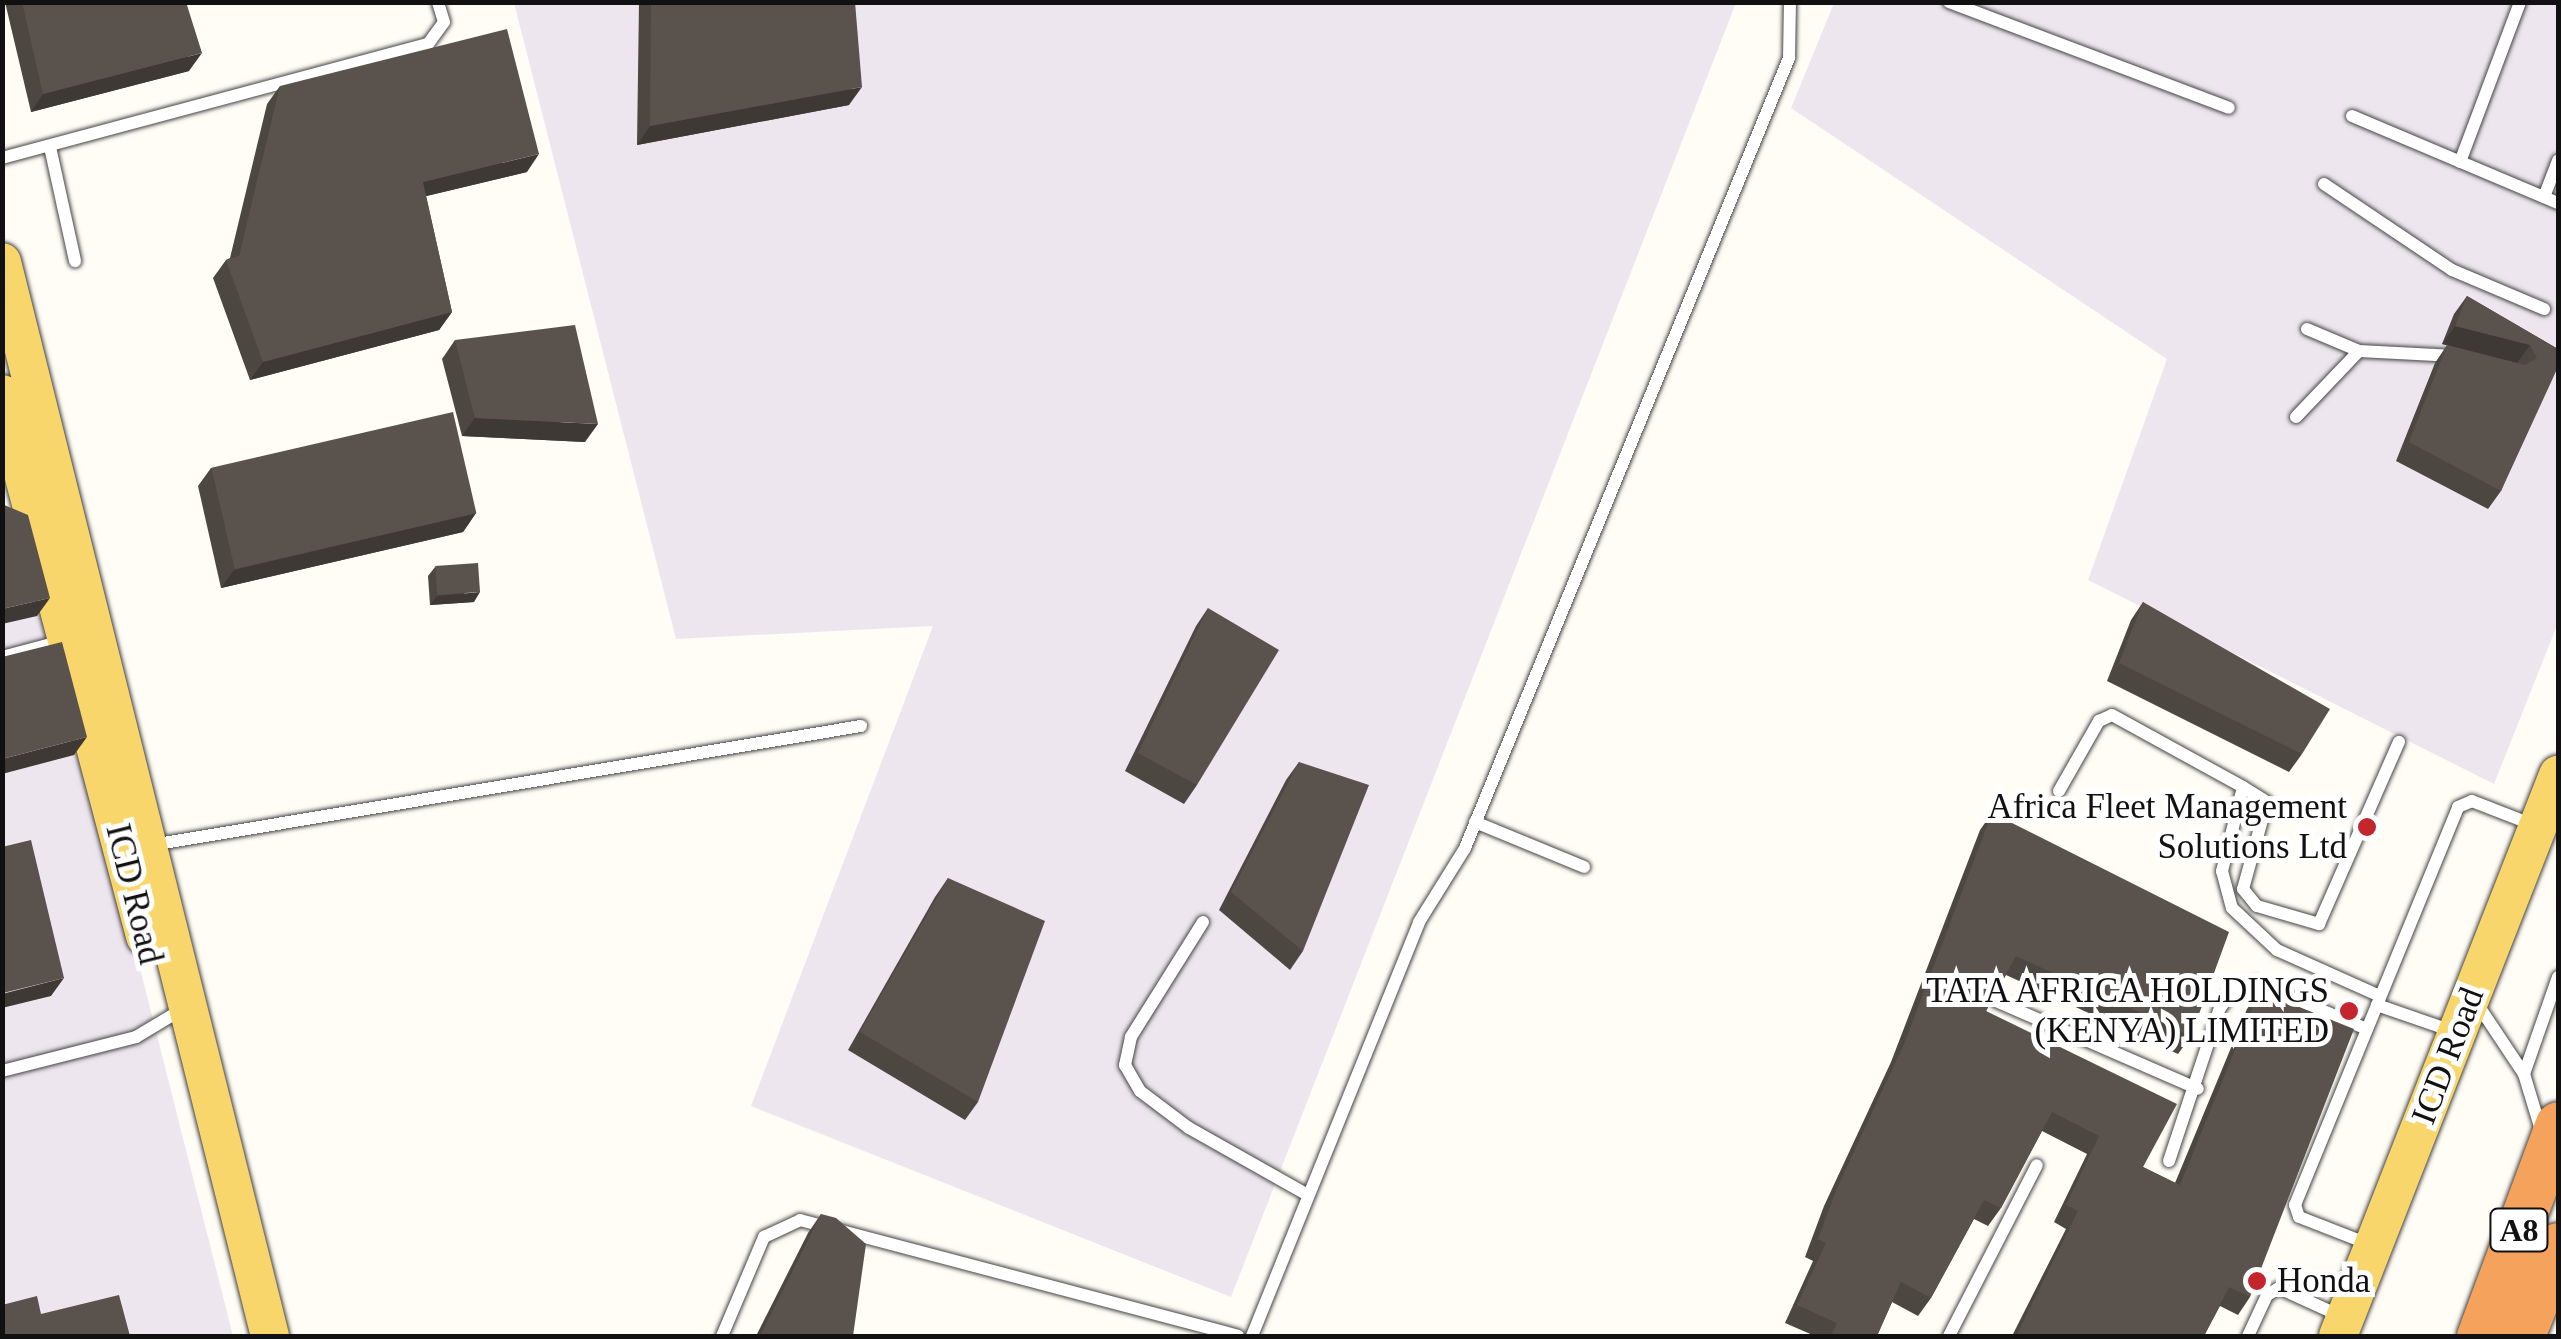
<!DOCTYPE html>
<style>
body{margin:0}
#map{position:relative;width:2561px;height:1339px;overflow:hidden;background:#fffdf5;font-family:"Times New Roman",serif}
div>[style]{position:absolute}
[style*='--x']{left:calc(var(--x)*1px);top:calc(var(--y)*1px);width:calc(var(--w)*1px);rotate:calc(var(--a)*1deg)}
.industrial>*{inset:0;background:#eee6ef}
.roads{filter:drop-shadow(0 0 2px #444) drop-shadow(0 0 2px #444)}
.lane>*{height:12px;margin:-6px;padding:0 6px;transform-origin:6px;border-radius:6px;background:#fff}
.primary>*{height:38px;margin:-19px;padding:0 19px;transform-origin:19px;border-radius:19px;background:#f9d66b}
.highway>*{height:45px;margin:-22.5px;padding:0 22.5px;transform-origin:22.5px;border-radius:22.5px;background:#f5a25d}
.wall>*{inset:0;background:#4d4742}
.shaded-wall>*{inset:0;background:#3f3936}
.building>*{inset:0;background:#5a524d;transform-origin:0 0}
.dots>*{width:28px;height:28px;translate:-50% -50%;box-sizing:border-box;border:5px solid #fff;border-radius:50%}
span{translate:-50% -50%;white-space:nowrap;text-align:center;line-height:1.15;-webkit-text-stroke:10px #fff;paint-order:stroke}
.shield-label span{padding:2px 8px;background:#fff;border:2px solid;border-radius:8px;-webkit-text-stroke-width:0}
.shield-label{font-size:32px;color:#111;font-weight:700}
.poi-label{font-size:35px;color:#111}
.right{translate:-100% -50%;text-align:right}
.left{translate:0 -50%;text-align:left}
.street-label{font-size:35px;color:#111}
.frame{position:absolute;inset:0;border:5px solid #111;pointer-events:none}
</style>
<div id="map">
<div class="industrial">
<i style="clip-path:polygon(514px 3px,1736px 3px,1231px 1297px,751px 1106px,933px 626px,676px 639px)"></i>
<i style="clip-path:polygon(1834px 3px,2558px 3px,2558px 623px,2494px 784px,2088px 580px,2167px 359px,1791px 108px)"></i>
<i style="clip-path:polygon(2px 511px,30px 533px,233px 1336px,3px 1336px)"></i>
</div>
<div class="roads">
<div class="lane">
<i style="--x:1949;--y:2;--w:299;--a:20.7"></i>
<i style="--x:2352;--y:116;--w:224;--a:22.9"></i>
<i style="--x:50;--y:147;--w:117;--a:77.6"></i>
<i style="--x:2;--y:158;--w:441;--a:-15"></i>
<i style="--x:428;--y:44;--w:27;--a:-54"></i>
<i style="--x:444;--y:22;--w:21;--a:-107"></i>
<i style="--x:2460;--y:162;--w:171;--a:-69.4"></i>
<i style="--x:2324;--y:184;--w:154;--a:33.9"></i>
<i style="--x:2452;--y:270;--w:100;--a:23"></i>
<i style="--x:2544;--y:197;--w:39;--a:-69"></i>
<i style="--x:2307;--y:329;--w:56;--a:22.9"></i>
<i style="--x:2359;--y:351;--w:96;--a:3"></i>
<i style="--x:2296;--y:417;--w:91;--a:-46.3"></i>
<i style="--x:2;--y:657;--w:62;--a:-14.9"></i>
<i style="--x:2243;--y:787;--w:28;--a:32"></i>
<i style="--x:2267;--y:802;--w:90;--a:105.4"></i>
<i style="--x:2243;--y:889;--w:22;--a:51"></i>
<i style="--x:2257;--y:906;--w:65;--a:16.2"></i>
<i style="--x:2319;--y:924;--w:199;--a:-66.3"></i>
<i style="--x:2059;--y:791;--w:81;--a:-60.3"></i>
<i style="--x:2099;--y:721;--w:14;--a:-25"></i>
<i style="--x:2112;--y:715;--w:149;--a:28.8"></i>
<i style="--x:2243;--y:787;--w:87;--a:104"></i>
<i style="--x:2222;--y:871;--w:38;--a:75"></i>
<i style="--x:2232;--y:908;--w:62;--a:43"></i>
<i style="--x:2277;--y:950;--w:113;--a:24.1"></i>
<i style="--x:1475;--y:822;--w:118;--a:22.4"></i>
<i style="--x:152;--y:845;--w:719;--a:-9.53"></i>
<i style="--x:1203;--y:922;--w:136;--a:122.1"></i>
<i style="--x:1131;--y:1037;--w:29;--a:102"></i>
<i style="--x:1125;--y:1065;--w:30;--a:60"></i>
<i style="--x:1140;--y:1091;--w:61;--a:37.1"></i>
<i style="--x:1189;--y:1128;--w:134;--a:29.4"></i>
<i style="--x:1996;--y:1001;--w:220;--a:23.5"></i>
<i style="--x:2476;--y:1002;--w:87;--a:56.3"></i>
<i style="--x:2524;--y:1074;--w:59;--a:73.1"></i>
<i style="--x:2377;--y:1005;--w:83;--a:19.1"></i>
<i style="--x:2;--y:1071;--w:138;--a:-14.2"></i>
<i style="--x:136;--y:1037;--w:58;--a:-31"></i>
<i style="--x:2524;--y:1074;--w:103;--a:-70.7"></i>
<i style="--x:2169;--y:1161;--w:161;--a:-71.6"></i>
<i style="--x:2220;--y:1008;--w:25;--a:-53"></i>
<i style="--x:2235;--y:988;--w:22;--a:-13"></i>
<i style="--x:2256;--y:983;--w:120;--a:22.5"></i>
<i style="--x:2371;--y:1245;--w:77;--a:-158.7"></i>
<i style="--x:2299;--y:1217;--w:13;--a:-108"></i>
<i style="--x:2295;--y:1205;--w:430;--a:-67.7"></i>
<i style="--x:2458;--y:807;--w:15;--a:-23"></i>
<i style="--x:2472;--y:801;--w:69;--a:21.3"></i>
<i style="--x:722;--y:1336;--w:108;--a:-67"></i>
<i style="--x:764;--y:1237;--w:40;--a:-25"></i>
<i style="--x:800;--y:1220;--w:453;--a:14.8"></i>
<i style="--x:1252;--y:1336;--w:446;--a:-68"></i>
<i style="--x:1419;--y:922;--w:87;--a:-58.1"></i>
<i style="--x:1465;--y:848;--w:854;--a:-67.7"></i>
<i style="--x:1789;--y:58;--w:56;--a:-89"></i>
<i style="--x:1949;--y:1336;--w:192;--a:-62.8"></i>
<i style="--x:2248;--y:1336;--w:45;--a:-65.1"></i>
<i style="--x:2267;--y:1295;--w:14;--a:-30"></i>
<i style="--x:2279;--y:1288;--w:70;--a:24.4"></i>
</div>
<div class="primary">
<i style="--x:2;--y:262;--w:1107;--a:75.99"></i>
<i style="--x:2;--y:394;--w:561;--a:75.22"></i>
<i style="--x:2338;--y:1336;--w:603;--a:-68.59"></i>
</div>
<div class="highway">
<i style="--x:2479;--y:1336;--w:226;--a:-69.6"></i>
<i style="--x:2522;--y:1336;--w:98;--a:-68.4"></i>
</div>
</div>
<div class="wall">
<i style="clip-path:polygon(5px 2px,186px 2px,189px 71px,31px 112px)"></i>
<i style="clip-path:polygon(639px 2px,855px 2px,849px 105px,637px 145px)"></i>
<i style="clip-path:polygon(280px 86px,527px 172px,426px 196px,452px 312px,439px 330px,250px 380px,213px 278px,226px 260px,230px 258px,267px 104px)"></i>
<i style="clip-path:polygon(2467px 296px,2558px 349px,2501px 491px,2488px 509px,2396px 461px,2435px 363px,2447px 345px,2442px 344px,2454px 314px)"></i>
<i style="clip-path:polygon(455px 340px,585px 442px,462px 436px,442px 359px)"></i>
<i style="clip-path:polygon(211px 468px,476px 513px,463px 532px,221px 588px,198px 486px)"></i>
<i style="clip-path:polygon(435px 567px,474px 602px,430px 605px,428px 576px)"></i>
<i style="clip-path:polygon(2143px 602px,2302px 754px,2289px 772px,2107px 681px,2131px 620px)"></i>
<i style="clip-path:polygon(1208px 608px,1197px 785px,1184px 804px,1125px 771px,1196px 626px)"></i>
<i style="clip-path:polygon(1299px 762px,1303px 951px,1290px 970px,1219px 910px,1286px 780px)"></i>
<i style="clip-path:polygon(1992px 813px,2191px 1036px,2178px 1054px,2006px 975px,1986px 1011px,2143px 1167px,2175px 1183px,2247px 1009px,2259px 991px,2250px 1297px,2238px 1315px,2220px 1306px,2204px 1336px,2012px 1336px,2066px 1229px,2054px 1222px,2087px 1154px,2042px 1131px,2001px 1208px,1988px 1226px,1974px 1219px,1931px 1298px,1918px 1316px,1892px 1302px,1877px 1336px,1815px 1336px,1785px 1323px,1813px 1261px,1805px 1257px,1824px 1206px,1891px 1062px,1980px 830px)"></i>
<i style="clip-path:polygon(948px 878px,978px 1102px,965px 1120px,848px 1050px,935px 897px)"></i>
<i style="clip-path:polygon(821px 1214px,853px 1336px,756px 1336px,808px 1233px)"></i>
</div>
<div class="shaded-wall">
<i style="clip-path:polygon(202px 53px,189px 71px,31px 112px,43px 94px)"></i>
<i style="clip-path:polygon(862px 87px,849px 105px,637px 145px,650px 126px)"></i>
<i style="clip-path:polygon(539px 154px,527px 172px,410px 200px,423px 182px)"></i>
<i style="clip-path:polygon(452px 312px,439px 330px,250px 380px,263px 362px)"></i>
<i style="clip-path:polygon(2455px 326px,2530px 345px,2517px 363px,2442px 344px)"></i>
<i style="clip-path:polygon(475px 418px,598px 424px,585px 442px,462px 436px)"></i>
<i style="clip-path:polygon(476px 513px,463px 532px,221px 588px,234px 570px)"></i>
<i style="clip-path:polygon(480px 592px,474px 602px,430px 605px,437px 596px)"></i>
<i style="clip-path:polygon(50px 598px,37px 616px,2px 624px,2px 609px)"></i>
<i style="clip-path:polygon(87px 737px,74px 755px,2px 774px,2px 759px)"></i>
<i style="clip-path:polygon(64px 978px,51px 996px,2px 1008px,2px 994px)"></i>
</div>
<div class="building">
<i style="clip-path:polygon(22px 2px,186px 2px,202px 53px,43px 94px)"></i>
<i style="clip-path:polygon(651px 2px,855px 2px,862px 87px,650px 126px)"></i>
<i style="clip-path:polygon(507px 29px,539px 154px,423px 182px,452px 312px,263px 362px,226px 260px,239px 256px,280px 86px)"></i>
<i style="clip-path:polygon(2467px 296px,2558px 349px,2558px 367px,2501px 491px,2409px 442px,2447px 345px,2525px 365px,2537px 358px,2530px 345px,2455px 326px)"></i>
<i style="clip-path:polygon(575px 325px,598px 424px,475px 418px,455px 340px)"></i>
<i style="left:453px;top:412px;width:104px;height:248px;rotate:77deg"></i>
<i style="clip-path:polygon(2px 504px,28px 515px,50px 598px,2px 609px)"></i>
<i style="left:478px;top:563px;width:29px;height:43px;rotate:86deg"></i>
<i style="clip-path:polygon(2143px 602px,2330px 709px,2302px 754px,2119px 663px)"></i>
<i style="clip-path:polygon(1208px 608px,1279px 650px,1197px 785px,1138px 753px)"></i>
<i style="clip-path:polygon(62px 642px,87px 737px,2px 759px,2px 657px)"></i>
<i style="clip-path:polygon(1299px 762px,1369px 785px,1303px 951px,1231px 892px)"></i>
<i style="clip-path:polygon(1992px 813px,2229px 932px,2191px 1036px,2016px 956px,1986px 1011px,2177px 1104px,2143px 1167px,2180px 1185px,2259px 991px,2354px 1029px,2250px 1297px,2229px 1287px,2204px 1336px,2016px 1336px,2078px 1211px,2066px 1205px,2099px 1136px,2052px 1112px,2001px 1208px,1984px 1200px,1931px 1298px,1901px 1282px,1877px 1336px,1831px 1336px,1837px 1323px,1797px 1305px,1826px 1243px,1818px 1239px,1837px 1188px,1904px 1044px)"></i>
<i style="clip-path:polygon(31px 840px,64px 978px,3px 993px,2px 847px)"></i>
<i style="clip-path:polygon(948px 878px,1045px 921px,978px 1102px,860px 1032px)"></i>
<i style="clip-path:polygon(821px 1214px,836px 1218px,866px 1244px,853px 1336px,760px 1336px)"></i>
<i style="clip-path:polygon(119px 1295px,130px 1336px,2px 1336px,2px 1305px,37px 1296px,41px 1314px)"></i>
</div>
<div class="dots">
<i style="left:2367px;top:827px;background:#c4262e"></i>
<i style="left:2349px;top:1011px;background:#c4262e"></i>
<i style="left:2257px;top:1281px;background:#c4262e"></i>
</div>
<div class="shield-label">
<span style="left:2519px;top:1230px">A8</span>
</div>
<div class="poi-label">
<span class="right" style="left:2347px;top:827px">Africa Fleet Management<br>Solutions Ltd</span>
<span class="right" style="left:2329px;top:1011px">TATA AFRICA HOLDINGS<br>(KENYA) LIMITED</span>
<span class="left" style="left:2277px;top:1281px">Honda</span>
</div>
<div class="street-label">
<span style="left:134px;top:894px;rotate:76deg">ICD Road</span>
<span style="left:2448px;top:1056px;rotate:-69deg">ICD Road</span>
</div>
<div class="frame"></div>
</div>
